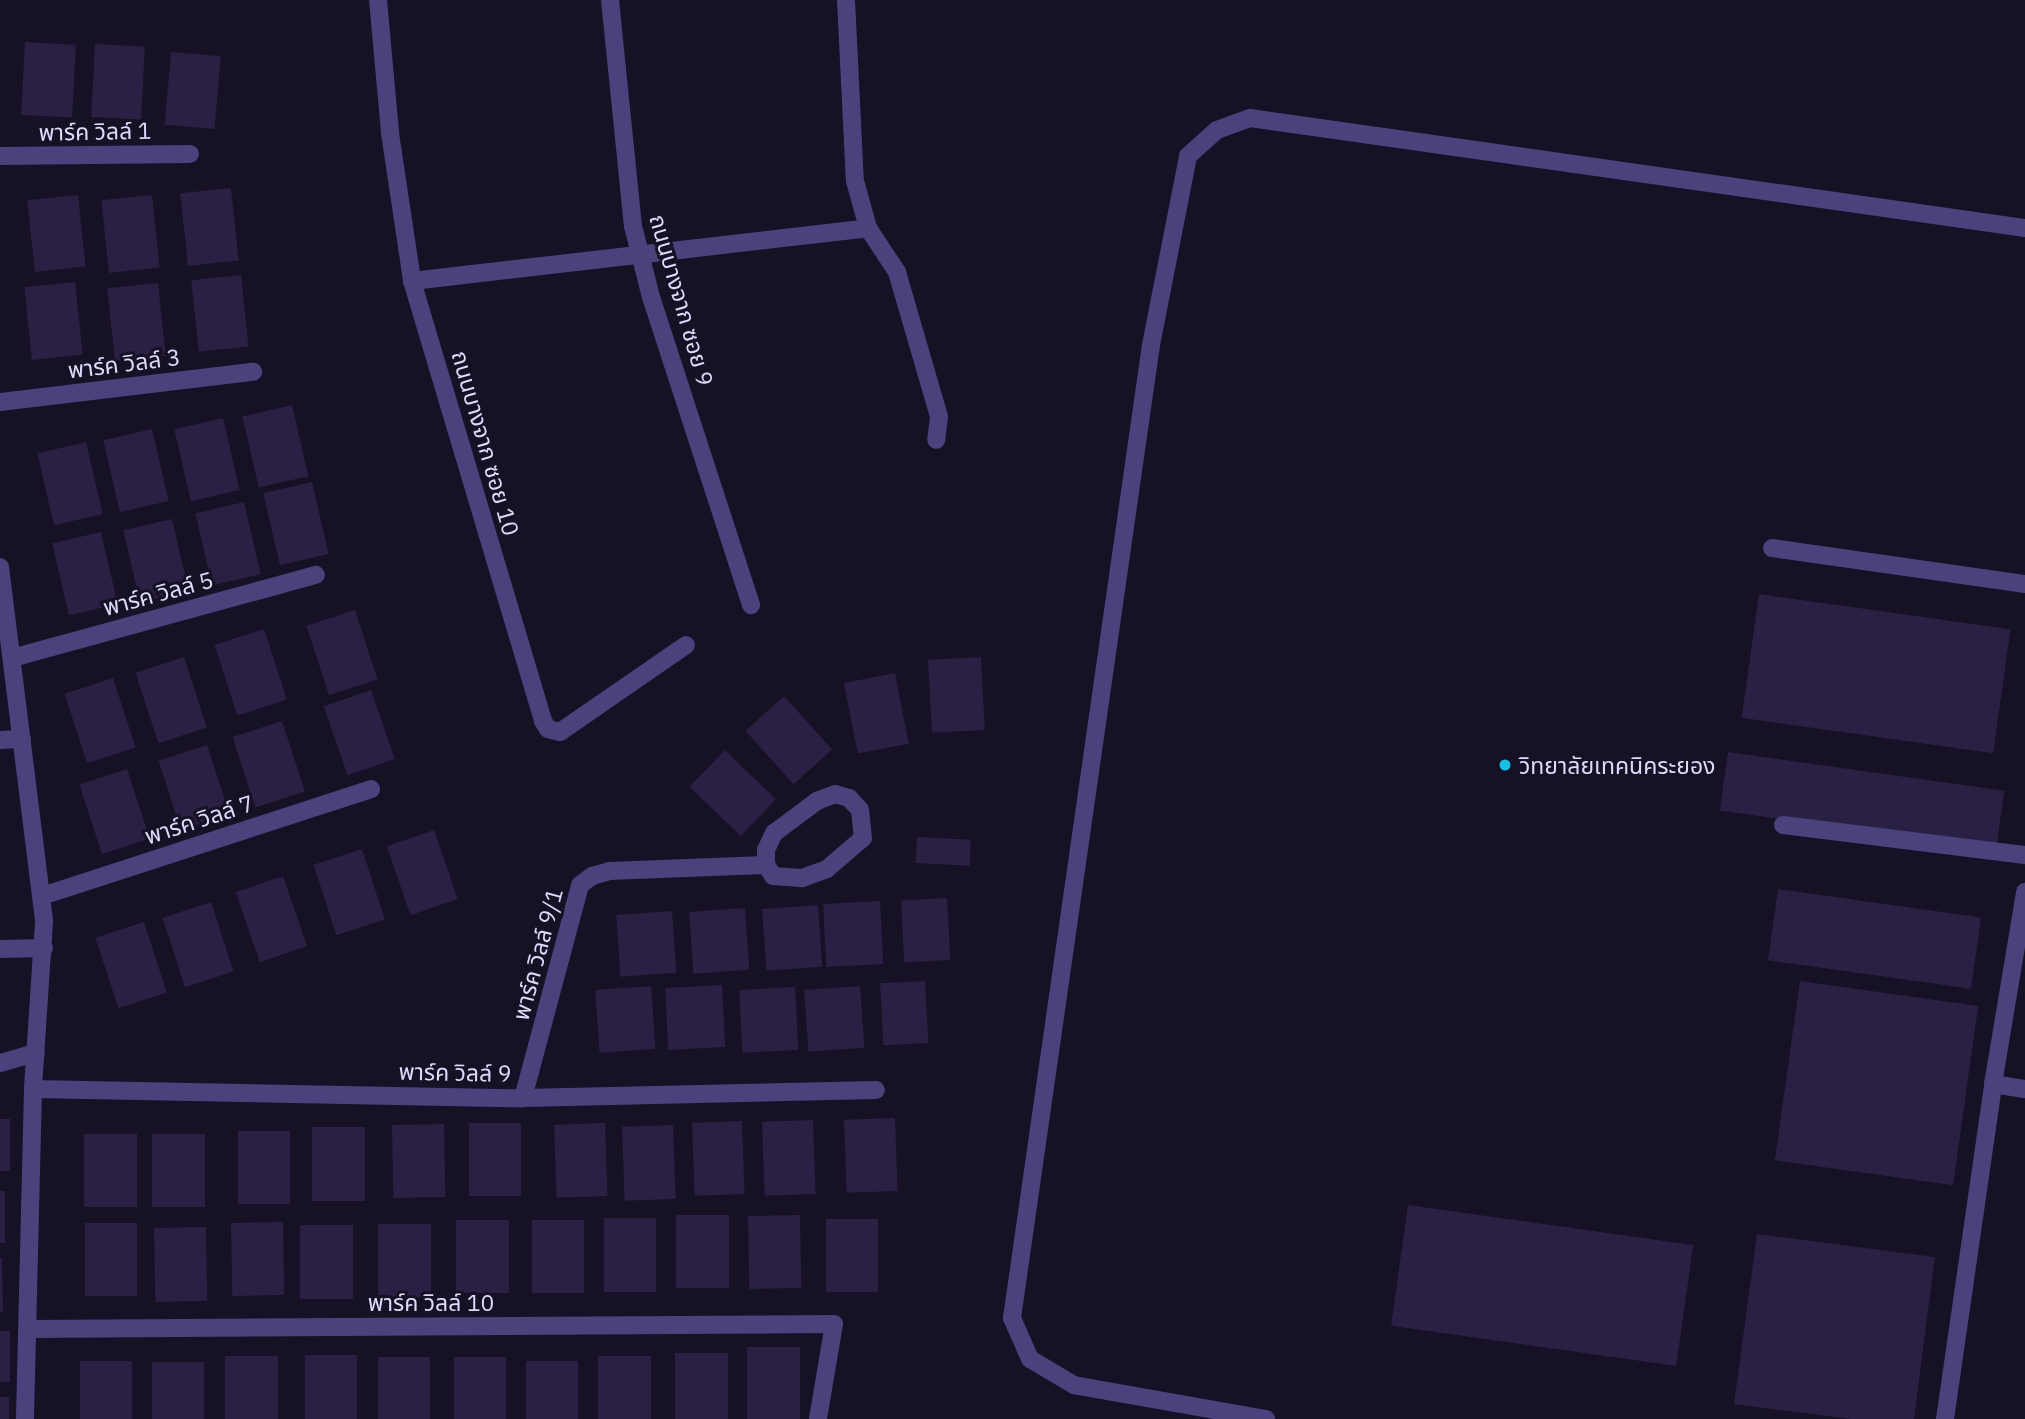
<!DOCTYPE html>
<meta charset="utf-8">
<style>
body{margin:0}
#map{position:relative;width:2025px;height:1419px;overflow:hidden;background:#161124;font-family:"IBM Plex Sans","Noto Sans Thai",sans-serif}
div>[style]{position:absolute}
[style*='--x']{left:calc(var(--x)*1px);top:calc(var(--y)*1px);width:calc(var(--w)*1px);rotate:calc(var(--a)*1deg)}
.building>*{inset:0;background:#2a2043;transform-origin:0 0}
.minor>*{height:18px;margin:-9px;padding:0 9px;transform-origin:9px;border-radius:9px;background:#49427d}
.dots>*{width:19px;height:19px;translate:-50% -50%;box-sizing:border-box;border:4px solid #161124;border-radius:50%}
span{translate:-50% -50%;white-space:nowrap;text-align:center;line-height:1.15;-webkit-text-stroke:6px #161124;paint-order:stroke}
.street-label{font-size:23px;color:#dfd9fb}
.poi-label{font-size:23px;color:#dfd9fb}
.left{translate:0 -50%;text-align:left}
</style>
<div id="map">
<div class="building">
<i style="left:25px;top:42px;width:51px;height:73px;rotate:3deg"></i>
<i style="left:95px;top:44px;width:50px;height:73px;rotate:3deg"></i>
<i style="left:171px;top:52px;width:50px;height:73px;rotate:5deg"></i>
<i style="left:231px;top:188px;width:73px;height:51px;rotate:84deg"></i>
<i style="left:78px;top:195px;width:72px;height:51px;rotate:84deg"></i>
<i style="left:152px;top:195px;width:73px;height:51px;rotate:84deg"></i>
<i style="left:241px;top:275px;width:72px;height:50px;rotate:84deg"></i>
<i style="left:75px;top:282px;width:73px;height:51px;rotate:84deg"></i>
<i style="left:158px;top:283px;width:73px;height:51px;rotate:84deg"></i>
<i style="left:292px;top:405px;width:73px;height:51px;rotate:77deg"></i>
<i style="left:223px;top:418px;width:74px;height:50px;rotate:77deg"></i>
<i style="left:152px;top:429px;width:74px;height:50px;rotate:77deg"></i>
<i style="left:86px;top:442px;width:74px;height:50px;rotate:77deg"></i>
<i style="left:312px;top:482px;width:74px;height:50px;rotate:77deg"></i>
<i style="left:244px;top:502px;width:74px;height:50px;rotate:77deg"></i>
<i style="left:172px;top:519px;width:74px;height:50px;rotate:77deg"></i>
<i style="left:101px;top:532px;width:74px;height:50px;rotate:77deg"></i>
<i style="left:1759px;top:594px;width:254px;height:125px;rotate:8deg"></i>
<i style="left:355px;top:610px;width:73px;height:51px;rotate:72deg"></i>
<i style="left:264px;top:629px;width:74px;height:52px;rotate:72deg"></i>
<i style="left:184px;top:657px;width:74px;height:51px;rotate:72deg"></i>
<i style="left:981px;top:657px;width:73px;height:53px;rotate:87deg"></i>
<i style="left:895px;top:673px;width:72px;height:52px;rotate:79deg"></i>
<i style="left:113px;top:678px;width:73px;height:51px;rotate:72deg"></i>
<i style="left:371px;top:690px;width:73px;height:50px;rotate:71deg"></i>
<i style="left:784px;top:696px;width:72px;height:52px;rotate:48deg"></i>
<i style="left:282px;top:721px;width:74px;height:52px;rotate:72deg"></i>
<i style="left:207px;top:745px;width:73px;height:51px;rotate:72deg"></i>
<i style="left:725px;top:750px;width:71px;height:51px;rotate:44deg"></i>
<i style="left:1728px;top:752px;width:279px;height:59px;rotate:8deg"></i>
<i style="left:127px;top:769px;width:73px;height:50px;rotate:72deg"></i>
<i style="left:434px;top:830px;width:73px;height:50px;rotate:71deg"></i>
<i style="left:917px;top:837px;width:54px;height:26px;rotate:3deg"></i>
<i style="left:362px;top:849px;width:74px;height:51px;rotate:72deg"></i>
<i style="left:283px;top:876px;width:74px;height:50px;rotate:71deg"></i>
<i style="left:1778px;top:889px;width:205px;height:72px;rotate:8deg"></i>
<i style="left:947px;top:898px;width:62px;height:46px;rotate:87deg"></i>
<i style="left:880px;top:901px;width:63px;height:57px;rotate:87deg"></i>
<i style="left:211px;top:902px;width:73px;height:51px;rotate:72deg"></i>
<i style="left:818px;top:905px;width:62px;height:56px;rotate:86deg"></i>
<i style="left:745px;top:908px;width:62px;height:56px;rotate:86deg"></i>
<i style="left:672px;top:911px;width:62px;height:56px;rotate:86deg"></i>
<i style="left:144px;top:922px;width:74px;height:51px;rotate:72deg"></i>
<i style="left:925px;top:981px;width:62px;height:45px;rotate:87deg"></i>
<i style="left:1800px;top:981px;width:180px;height:181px;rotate:8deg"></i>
<i style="left:722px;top:985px;width:62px;height:57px;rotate:87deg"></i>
<i style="left:651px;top:986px;width:63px;height:56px;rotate:86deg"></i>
<i style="left:860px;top:986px;width:62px;height:56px;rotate:86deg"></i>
<i style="left:795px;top:987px;width:63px;height:56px;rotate:87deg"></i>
<i style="left:895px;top:1118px;width:73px;height:51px;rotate:88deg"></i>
<i style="left:0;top:1119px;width:10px;height:52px"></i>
<i style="left:813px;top:1120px;width:74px;height:51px;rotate:88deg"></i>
<i style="left:742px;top:1121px;width:73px;height:50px;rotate:88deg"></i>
<i style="left:469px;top:1123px;width:52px;height:73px"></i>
<i style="left:605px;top:1123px;width:73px;height:51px;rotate:88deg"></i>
<i style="left:444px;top:1124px;width:73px;height:52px;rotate:89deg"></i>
<i style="left:673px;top:1125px;width:74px;height:51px;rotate:88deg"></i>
<i style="left:365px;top:1127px;width:74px;height:53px;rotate:90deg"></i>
<i style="left:290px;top:1131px;width:73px;height:52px;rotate:90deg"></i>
<i style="left:84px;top:1134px;width:53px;height:73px"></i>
<i style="left:152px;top:1134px;width:53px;height:73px"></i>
<i style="left:0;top:1191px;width:5px;height:52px"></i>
<i style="left:1408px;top:1205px;width:288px;height:122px;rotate:8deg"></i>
<i style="left:676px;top:1215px;width:53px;height:73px"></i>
<i style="left:800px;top:1215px;width:73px;height:52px;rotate:89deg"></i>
<i style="left:604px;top:1218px;width:52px;height:74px"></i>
<i style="left:826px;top:1219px;width:52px;height:73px"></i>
<i style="left:509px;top:1220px;width:73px;height:53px;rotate:90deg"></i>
<i style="left:532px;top:1220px;width:52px;height:73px"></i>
<i style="left:283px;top:1222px;width:73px;height:52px;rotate:89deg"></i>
<i style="left:137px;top:1223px;width:73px;height:52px;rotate:90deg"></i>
<i style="left:431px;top:1224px;width:73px;height:53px;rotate:90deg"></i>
<i style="left:353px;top:1225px;width:74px;height:53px;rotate:90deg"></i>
<i style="left:206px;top:1227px;width:74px;height:52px;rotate:89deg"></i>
<i style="clip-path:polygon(1757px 1234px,1935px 1257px,1914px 1419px,1851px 1419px,1734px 1404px)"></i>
<i style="clip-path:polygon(0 1258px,2px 1258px,3px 1312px,0 1312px)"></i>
<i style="left:0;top:1331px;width:10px;height:51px"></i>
<i style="left:747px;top:1347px;width:53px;height:72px"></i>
<i style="left:675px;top:1353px;width:53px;height:66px"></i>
<i style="left:357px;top:1355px;width:64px;height:52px;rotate:90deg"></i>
<i style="left:278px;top:1356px;width:63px;height:53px;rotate:90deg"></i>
<i style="left:598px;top:1356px;width:53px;height:63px"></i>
<i style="left:430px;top:1357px;width:62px;height:52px;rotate:90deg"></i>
<i style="left:506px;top:1357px;width:62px;height:52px;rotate:90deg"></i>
<i style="left:80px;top:1361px;width:52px;height:58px"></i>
<i style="left:526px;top:1361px;width:52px;height:58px"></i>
<i style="left:152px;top:1362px;width:52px;height:57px"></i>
<i style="left:0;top:1397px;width:9px;height:22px"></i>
</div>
<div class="minor">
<i style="--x:378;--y:0;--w:134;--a:84.8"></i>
<i style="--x:390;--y:133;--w:150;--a:81.5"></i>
<i style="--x:412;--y:281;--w:459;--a:73.4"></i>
<i style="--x:543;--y:721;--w:9;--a:58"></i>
<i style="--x:548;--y:729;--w:12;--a:14"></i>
<i style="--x:560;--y:732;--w:153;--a:-34.6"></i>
<i style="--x:610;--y:0;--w:227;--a:84.2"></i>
<i style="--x:633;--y:226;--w:73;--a:75.8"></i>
<i style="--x:651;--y:297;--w:324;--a:72"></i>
<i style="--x:846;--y:0;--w:181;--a:87.2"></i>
<i style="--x:855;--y:181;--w:49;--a:74.5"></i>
<i style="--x:868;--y:228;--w:53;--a:56.6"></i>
<i style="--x:897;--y:272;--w:151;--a:73.8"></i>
<i style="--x:939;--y:417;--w:23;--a:97"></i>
<i style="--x:0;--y:156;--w:190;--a:-0.6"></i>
<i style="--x:412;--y:281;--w:459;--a:-6.6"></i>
<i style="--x:0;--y:402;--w:255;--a:-6.8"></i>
<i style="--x:1772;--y:548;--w:256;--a:8.1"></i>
<i style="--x:0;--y:567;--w:358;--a:82.9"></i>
<i style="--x:44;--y:922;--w:167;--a:93.8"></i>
<i style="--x:33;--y:1089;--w:330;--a:91.4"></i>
<i style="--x:12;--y:658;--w:315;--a:-15.3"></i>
<i style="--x:0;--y:740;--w:22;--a:-3"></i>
<i style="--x:835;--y:794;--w:15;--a:16"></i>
<i style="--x:849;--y:798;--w:16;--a:47"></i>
<i style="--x:860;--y:810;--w:28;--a:84"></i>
<i style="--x:863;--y:838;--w:48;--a:139.3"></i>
<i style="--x:827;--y:869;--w:27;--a:160"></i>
<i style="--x:802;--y:878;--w:29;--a:-176"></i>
<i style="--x:773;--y:876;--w:13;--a:-122"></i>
<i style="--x:766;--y:865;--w:15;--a:-90"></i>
<i style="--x:766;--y:850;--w:19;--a:-65"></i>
<i style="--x:774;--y:833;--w:54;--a:-36.7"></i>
<i style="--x:817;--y:801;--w:19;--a:-21"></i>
<i style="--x:1783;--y:825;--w:244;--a:7.1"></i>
<i style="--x:42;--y:896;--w:346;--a:-18"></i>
<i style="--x:0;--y:949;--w:44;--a:-1.3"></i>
<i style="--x:0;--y:1063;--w:37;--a:-16"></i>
<i style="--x:1993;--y:1084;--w:32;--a:9"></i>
<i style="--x:33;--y:1089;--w:490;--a:1.1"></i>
<i style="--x:523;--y:1098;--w:353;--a:-1.3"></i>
<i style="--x:523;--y:1098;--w:220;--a:-75"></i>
<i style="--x:580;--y:885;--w:15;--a:-37"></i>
<i style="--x:592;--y:876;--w:18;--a:-16"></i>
<i style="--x:609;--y:871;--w:157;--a:-2.2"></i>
<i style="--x:28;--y:1329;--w:806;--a:-0.36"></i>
<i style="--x:834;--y:1324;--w:96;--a:99.6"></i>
<i style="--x:1266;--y:1419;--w:195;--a:-170"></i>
<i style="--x:1074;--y:1385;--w:51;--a:-149.4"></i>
<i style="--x:1030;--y:1359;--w:45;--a:-113.7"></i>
<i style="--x:1012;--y:1318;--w:983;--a:-81.87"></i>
<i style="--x:1151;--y:345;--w:193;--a:-78.9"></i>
<i style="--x:1188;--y:156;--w:39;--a:-42"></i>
<i style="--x:1217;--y:130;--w:35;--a:-20"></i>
<i style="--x:1250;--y:118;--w:783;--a:8.08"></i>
<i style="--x:1945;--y:1419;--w:338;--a:-81.8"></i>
<i style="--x:1993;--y:1084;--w:195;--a:-80.5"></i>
</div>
<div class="dots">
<i style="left:1505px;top:765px;background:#1bbfe5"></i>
</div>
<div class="street-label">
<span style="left:95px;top:131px;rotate:-1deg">พาร์ค วิลล์ 1</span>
<span style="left:682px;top:300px;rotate:74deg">ถนนบางจาก ซอย 9</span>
<span style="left:124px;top:363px;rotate:-7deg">พาร์ค วิลล์ 3</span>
<span style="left:486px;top:443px;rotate:74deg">ถนนบางจาก ซอย 10</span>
<span style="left:158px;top:593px;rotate:-15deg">พาร์ค วิลล์ 5</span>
<span style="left:199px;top:819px;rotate:-18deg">พาร์ค วิลล์ 7</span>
<span style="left:537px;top:954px;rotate:-75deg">พาร์ค วิลล์ 9/1</span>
<span style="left:455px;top:1072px;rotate:1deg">พาร์ค วิลล์ 9</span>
<span style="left:431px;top:1302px">พาร์ค วิลล์ 10</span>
</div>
<div class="poi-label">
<span class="left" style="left:1519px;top:765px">วิทยาลัยเทคนิคระยอง</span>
</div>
</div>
